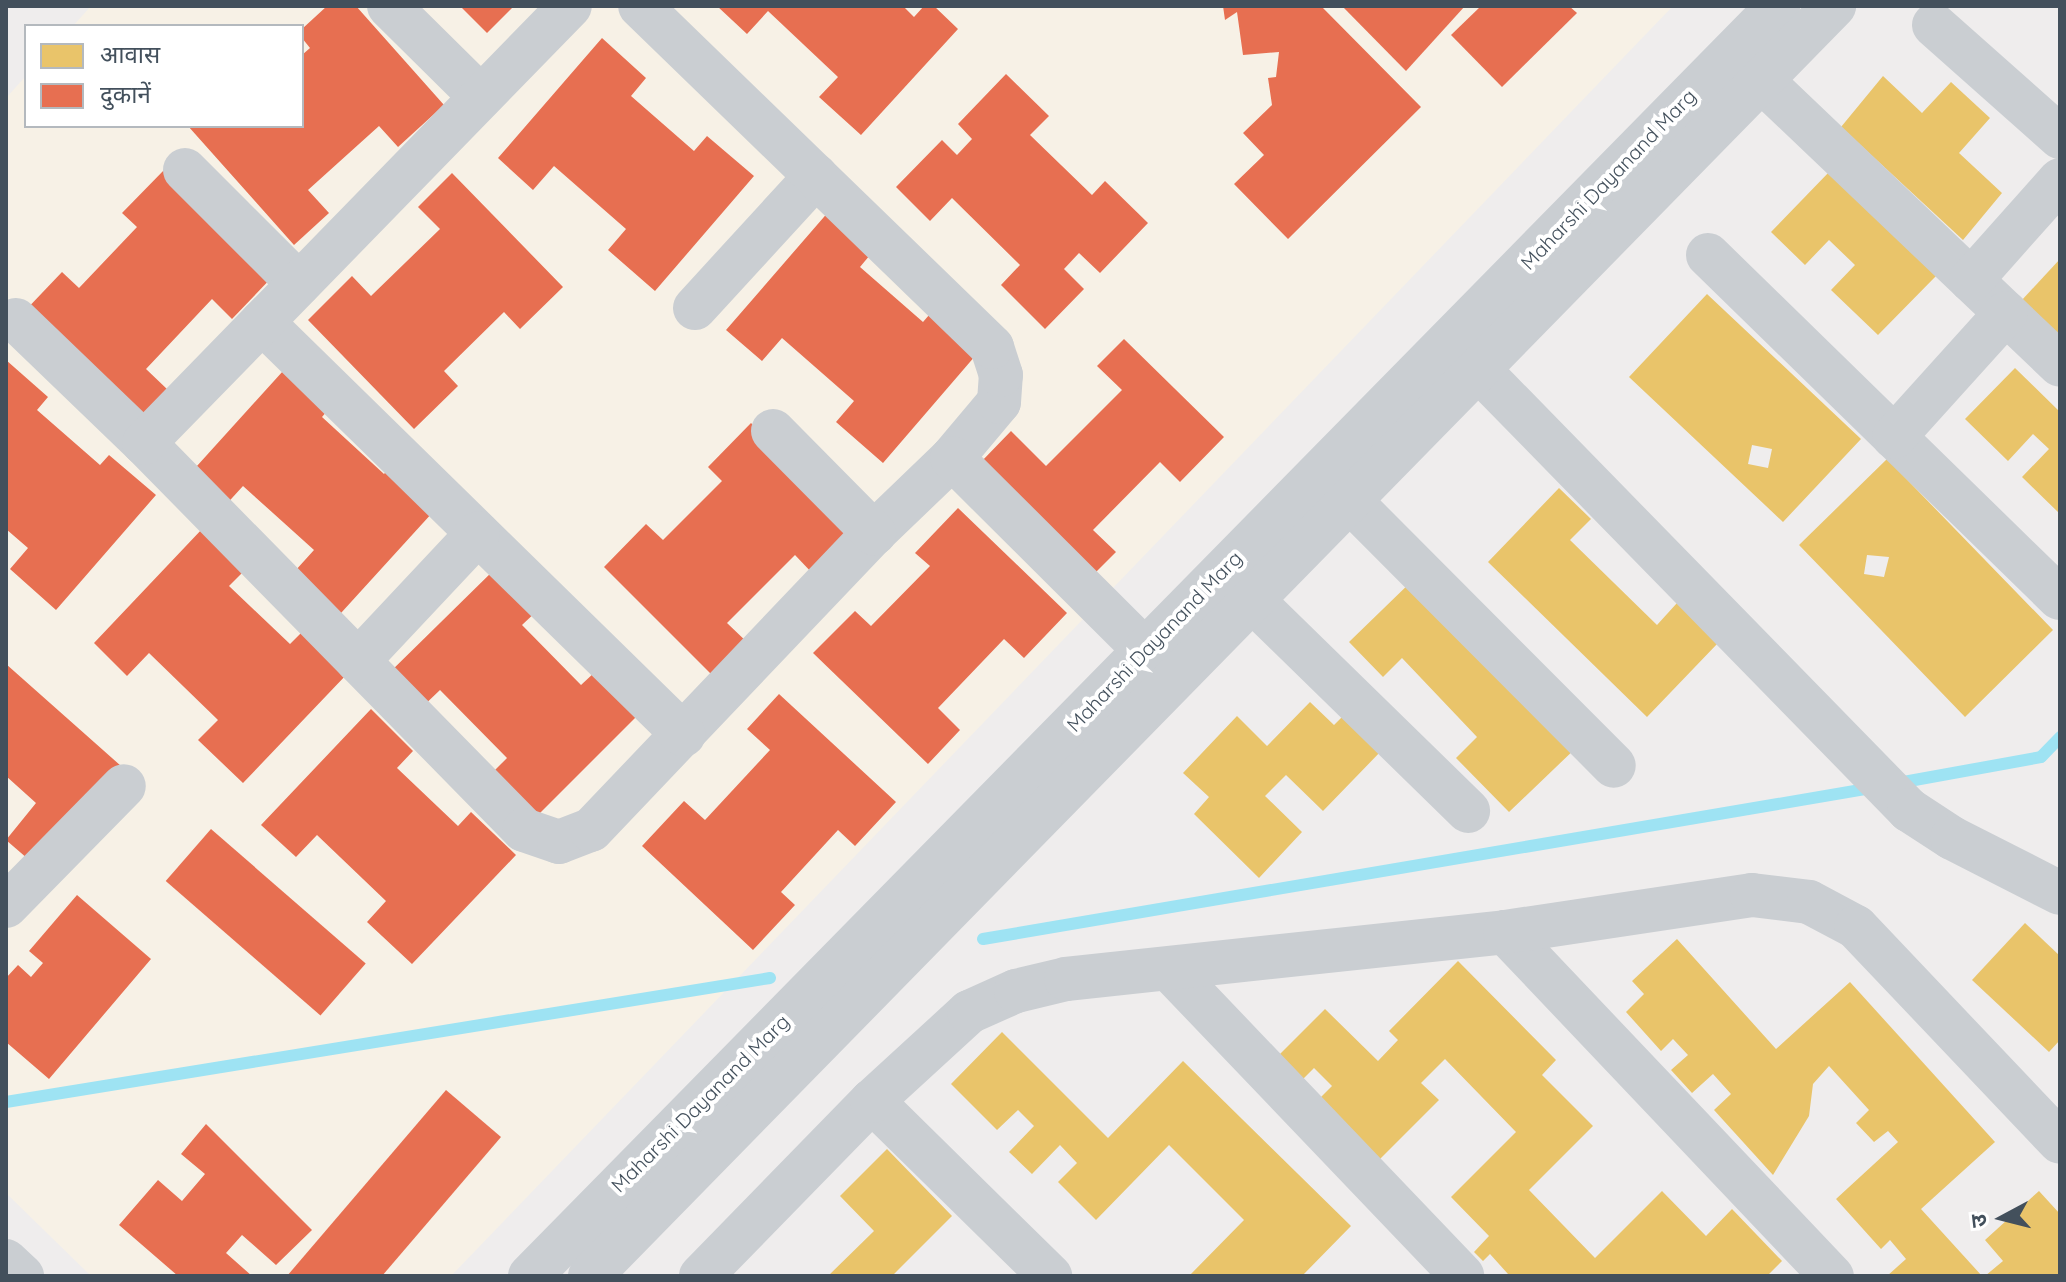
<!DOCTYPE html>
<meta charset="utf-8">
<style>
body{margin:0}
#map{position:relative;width:2066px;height:1282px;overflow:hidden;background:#efeded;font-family:Quicksand,"Noto Sans Devanagari",sans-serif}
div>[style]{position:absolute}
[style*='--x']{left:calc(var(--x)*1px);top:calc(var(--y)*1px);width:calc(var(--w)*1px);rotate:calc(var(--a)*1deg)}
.commercial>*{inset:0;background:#f7f1e6}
.homes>*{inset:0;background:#e9c46a}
.shops>*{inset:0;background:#e76f51;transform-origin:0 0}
.stream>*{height:12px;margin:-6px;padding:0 6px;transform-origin:6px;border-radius:6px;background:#9ee3f3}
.minor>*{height:44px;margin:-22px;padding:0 22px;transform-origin:22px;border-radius:22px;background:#caced2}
span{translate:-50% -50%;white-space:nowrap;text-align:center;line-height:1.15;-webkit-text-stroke:8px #fff;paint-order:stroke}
.street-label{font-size:20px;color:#43505c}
.frame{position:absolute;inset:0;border:8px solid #43505c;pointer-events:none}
.legend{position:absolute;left:24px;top:24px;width:280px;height:104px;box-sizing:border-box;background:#fff;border:2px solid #b4b9be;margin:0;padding:10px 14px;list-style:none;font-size:24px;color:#43505c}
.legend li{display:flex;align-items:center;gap:16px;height:40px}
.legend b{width:40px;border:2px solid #b4b9be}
.north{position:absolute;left:1962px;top:1178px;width:80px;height:80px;-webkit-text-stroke:6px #fff;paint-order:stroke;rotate:263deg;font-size:22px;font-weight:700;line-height:32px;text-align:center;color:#43505c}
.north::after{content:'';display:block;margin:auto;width:28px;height:36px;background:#43505c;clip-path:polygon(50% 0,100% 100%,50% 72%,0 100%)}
</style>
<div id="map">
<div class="commercial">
<i style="clip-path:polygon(91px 6px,1673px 6px,451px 1276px,91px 1276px,6px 1193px,6px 98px,26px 76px,26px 126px,302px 126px,302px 26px,73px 26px)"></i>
</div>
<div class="homes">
<i style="clip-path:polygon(1883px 76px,1922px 113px,1951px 82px,1990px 118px,1959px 153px,2002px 193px,1963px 240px,1841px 127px)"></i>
<i style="clip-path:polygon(1830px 171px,1936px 276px,1878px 335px,1831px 290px,1855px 265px,1829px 240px,1805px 265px,1771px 232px)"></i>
<i style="clip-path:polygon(2060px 259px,2060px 338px,2021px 301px)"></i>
<i style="clip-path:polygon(evenodd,1707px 294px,1861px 439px,1783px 522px,1629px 377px,1707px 294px,1752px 445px,1772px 449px,1768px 468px,1748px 464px,1752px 445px)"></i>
<i style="clip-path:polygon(2015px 368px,2060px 412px,2060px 514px,2022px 477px,2049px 449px,2033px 434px,2008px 461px,1965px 419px)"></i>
<i style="clip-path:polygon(evenodd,1887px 459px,2053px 630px,1965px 717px,1799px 545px,1887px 459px,1867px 555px,1889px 557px,1884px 577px,1864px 574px,1867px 555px)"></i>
<i style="clip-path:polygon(1559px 488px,1591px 519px,1570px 540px,1657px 625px,1677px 603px,1718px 643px,1647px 717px,1488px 562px)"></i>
<i style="clip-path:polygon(1416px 577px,1578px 746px,1509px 812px,1456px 758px,1477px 737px,1402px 658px,1383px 677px,1349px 642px)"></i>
<i style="clip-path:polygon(1310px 702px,1334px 725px,1347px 712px,1384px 748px,1323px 811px,1286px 775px,1265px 796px,1302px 832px,1259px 878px,1194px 814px,1209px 797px,1183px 773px,1237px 716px,1267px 746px)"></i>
<i style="clip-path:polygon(2025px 923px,2060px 956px,2060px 1040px,2049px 1052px,1972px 980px)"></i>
<i style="clip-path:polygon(1677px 939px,1776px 1049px,1850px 982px,1995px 1142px,1921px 1209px,1982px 1276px,1887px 1276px,1906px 1259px,1890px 1240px,1881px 1249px,1836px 1199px,1898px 1142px,1888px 1131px,1874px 1142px,1856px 1123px,1869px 1110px,1829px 1066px,1813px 1084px,1809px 1116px,1773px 1175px,1714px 1110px,1731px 1094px,1713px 1074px,1692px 1093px,1671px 1070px,1688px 1055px,1673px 1039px,1661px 1051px,1626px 1012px,1644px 994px,1632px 981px)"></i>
<i style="clip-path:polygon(1458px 961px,1556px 1060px,1542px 1075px,1593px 1126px,1529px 1190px,1595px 1258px,1662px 1191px,1706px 1236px,1732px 1209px,1782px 1261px,1767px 1276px,1506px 1276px,1508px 1274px,1490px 1254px,1483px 1261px,1474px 1252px,1489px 1236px,1451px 1197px,1516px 1132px,1445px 1059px,1421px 1083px,1439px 1100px,1370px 1169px,1310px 1108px,1332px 1086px,1314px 1068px,1303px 1079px,1279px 1055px,1325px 1009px,1378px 1061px,1398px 1040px,1389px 1031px)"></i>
<i style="clip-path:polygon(1002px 1032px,1108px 1138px,1183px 1061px,1351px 1226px,1302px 1276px,1189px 1276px,1244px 1220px,1169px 1145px,1096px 1220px,1058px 1182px,1077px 1163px,1060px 1145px,1032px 1174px,1009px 1152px,1034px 1126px,1018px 1110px,997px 1130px,951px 1084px)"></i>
<i style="clip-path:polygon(887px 1149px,952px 1216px,892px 1276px,828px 1276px,874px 1231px,840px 1196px)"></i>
<i style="clip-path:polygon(2039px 1191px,2060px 1214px,2060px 1276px,1985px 1276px,2003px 1261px,1985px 1240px)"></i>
</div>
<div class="shops">
<i style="clip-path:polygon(327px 6px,356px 6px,444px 105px,398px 147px,379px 126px,308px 190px,329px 213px,294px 245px,188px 126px,302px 126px,302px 55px,310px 48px,302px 38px,302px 29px)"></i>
<i style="clip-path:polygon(460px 6px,514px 6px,487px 33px)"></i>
<i style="clip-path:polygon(717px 6px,903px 6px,914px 17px,924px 6px,934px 6px,958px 29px,861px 135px,819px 97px,838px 77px,768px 11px,747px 34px)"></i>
<i style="clip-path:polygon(1223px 6px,1321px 6px,1421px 107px,1288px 239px,1234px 184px,1264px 155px,1243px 133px,1272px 105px,1268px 78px,1276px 77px,1279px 52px,1243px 55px,1237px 12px,1225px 20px)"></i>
<i style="clip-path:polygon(1342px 6px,1465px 6px,1406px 71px)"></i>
<i style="clip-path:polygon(1481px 6px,1569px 6px,1577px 13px,1502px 87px,1451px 35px)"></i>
<i style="clip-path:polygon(602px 38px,646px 78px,631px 96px,694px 151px,707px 136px,754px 176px,655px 291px,608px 250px,626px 229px,554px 166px,533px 190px,498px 158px)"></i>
<i style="clip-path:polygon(1006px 74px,1049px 116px,1030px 135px,1092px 195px,1105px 181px,1148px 223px,1100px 273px,1079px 253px,1064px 269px,1084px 289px,1045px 329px,1001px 285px,1020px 265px,952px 198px,930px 221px,896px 187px,942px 140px,957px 155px,972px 139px,958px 124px)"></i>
<i style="clip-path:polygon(165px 169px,275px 274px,232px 319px,212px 299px,146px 369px,168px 390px,136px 425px,21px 315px,62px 272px,79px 288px,137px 227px,122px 213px)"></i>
<i style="clip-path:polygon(452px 173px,563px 287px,520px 329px,504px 312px,444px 371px,458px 386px,414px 429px,308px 320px,352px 276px,371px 296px,440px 229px,418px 207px)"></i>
<i style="clip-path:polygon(830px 210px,875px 249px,860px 267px,923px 322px,936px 307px,982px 348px,883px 463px,836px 422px,854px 401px,782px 338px,762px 361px,726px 330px)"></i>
<i style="clip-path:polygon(1124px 339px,1224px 437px,1180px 482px,1160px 462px,1093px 530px,1116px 552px,1094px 574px,981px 462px,1011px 431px,1046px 466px,1122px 390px,1097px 366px)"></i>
<i style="clip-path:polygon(6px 360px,48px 397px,37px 410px,100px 465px,109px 455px,156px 495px,56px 610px,10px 569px,28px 548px,6px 529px)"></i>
<i style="clip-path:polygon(293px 360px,337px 399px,322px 417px,384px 474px,397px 459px,443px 501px,341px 613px,295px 571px,314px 550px,243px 486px,222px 509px,187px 477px)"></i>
<i style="clip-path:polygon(751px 423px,858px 531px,814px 575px,795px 555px,727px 623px,750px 645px,716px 679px,604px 567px,646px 524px,663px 540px,722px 481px,708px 467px)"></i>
<i style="clip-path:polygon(958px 508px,1067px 613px,1024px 658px,1004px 639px,938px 708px,960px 730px,928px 764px,813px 653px,855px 611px,871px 626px,930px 566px,915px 553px)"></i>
<i style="clip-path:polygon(203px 528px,246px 569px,229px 586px,290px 644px,304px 630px,348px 673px,243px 783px,198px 740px,218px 720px,149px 653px,127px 676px,94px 643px)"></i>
<i style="clip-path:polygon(497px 567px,539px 609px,522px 625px,581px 685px,595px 672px,638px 715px,531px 822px,487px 778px,507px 758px,440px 690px,417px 712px,384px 678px)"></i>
<i style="clip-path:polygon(6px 664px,121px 766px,35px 865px,6px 840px,36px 803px,6px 776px)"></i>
<i style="clip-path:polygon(779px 694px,896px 802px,855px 846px,838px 830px,781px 892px,795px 905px,753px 950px,642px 846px,684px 801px,705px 820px,770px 750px,747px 729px)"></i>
<i style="clip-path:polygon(371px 709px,413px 751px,397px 768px,458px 826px,471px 812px,516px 855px,412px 964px,367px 922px,386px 901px,317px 835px,296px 857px,261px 825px)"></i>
<i style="left:211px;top:829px;width:205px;height:69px;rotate:41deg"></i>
<i style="clip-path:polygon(77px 895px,151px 959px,49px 1079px,6px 1042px,6px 978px,18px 965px,31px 977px,43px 963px,29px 951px)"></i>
<i style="clip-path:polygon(446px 1090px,501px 1137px,382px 1276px,287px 1276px)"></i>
<i style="clip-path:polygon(206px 1124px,312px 1230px,276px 1265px,242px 1235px,226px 1253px,252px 1276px,178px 1276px,119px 1225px,158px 1180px,182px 1201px,205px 1174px,181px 1154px)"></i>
</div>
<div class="stream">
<i style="--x:1898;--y:783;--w:145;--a:-10.3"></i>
<i style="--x:2041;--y:757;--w:28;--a:-46"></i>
<i style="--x:983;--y:939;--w:902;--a:-9.64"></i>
<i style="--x:6;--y:1102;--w:774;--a:-9.22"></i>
</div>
<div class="minor">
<i style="--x:389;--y:6;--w:129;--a:44.7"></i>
<i style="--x:1934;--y:25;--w:169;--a:41.6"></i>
<i style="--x:1761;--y:80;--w:413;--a:43.6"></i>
<i style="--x:185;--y:170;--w:161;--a:45"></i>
<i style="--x:1708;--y:255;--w:491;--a:44.3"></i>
<i style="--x:1971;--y:280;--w:134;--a:-48.3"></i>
<i style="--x:695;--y:308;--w:179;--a:-47.5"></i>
<i style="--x:16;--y:320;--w:178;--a:43.9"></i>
<i style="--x:144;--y:443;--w:542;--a:45.52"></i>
<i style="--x:524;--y:830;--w:37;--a:19"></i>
<i style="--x:559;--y:842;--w:34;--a:-21"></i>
<i style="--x:591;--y:830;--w:410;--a:-46.4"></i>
<i style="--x:874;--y:533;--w:108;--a:-43.9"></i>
<i style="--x:952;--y:458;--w:73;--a:-50"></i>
<i style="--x:999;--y:402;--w:27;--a:-86"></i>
<i style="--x:1001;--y:375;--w:29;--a:-108"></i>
<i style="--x:992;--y:347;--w:490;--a:-135.9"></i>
<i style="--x:262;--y:322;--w:590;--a:44.38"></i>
<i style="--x:1478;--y:369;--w:617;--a:45.66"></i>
<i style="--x:1909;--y:810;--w:51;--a:33.1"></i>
<i style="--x:1952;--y:838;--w:121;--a:27"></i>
<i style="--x:773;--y:431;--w:144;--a:45.3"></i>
<i style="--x:1894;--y:437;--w:167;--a:-47.9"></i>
<i style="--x:144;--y:443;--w:610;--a:-45.73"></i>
<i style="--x:952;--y:458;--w:272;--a:44.9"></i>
<i style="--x:1349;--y:500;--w:375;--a:45.1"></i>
<i style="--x:1252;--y:600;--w:302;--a:44.3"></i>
<i style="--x:358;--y:661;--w:175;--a:-46.8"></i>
<i style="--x:6;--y:906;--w:168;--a:-45.5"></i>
<i style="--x:1505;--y:932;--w:475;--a:46.5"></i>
<i style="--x:1170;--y:970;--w:423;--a:46.3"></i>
<i style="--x:872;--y:1101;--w:250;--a:44.5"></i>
<i style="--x:6;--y:1261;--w:22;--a:43"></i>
<i style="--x:530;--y:1276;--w:1781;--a:-45.5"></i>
<i style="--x:590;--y:1276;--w:1778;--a:-45.59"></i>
<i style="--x:701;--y:1276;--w:245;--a:-45.7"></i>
<i style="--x:872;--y:1101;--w:132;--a:-42.5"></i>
<i style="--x:969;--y:1012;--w:51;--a:-24.1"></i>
<i style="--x:1016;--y:991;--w:51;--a:-13.5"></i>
<i style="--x:1066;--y:979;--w:442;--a:-6.1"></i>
<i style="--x:1505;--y:932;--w:250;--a:-8.5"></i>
<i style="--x:1752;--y:895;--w:57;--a:7"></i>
<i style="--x:1809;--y:902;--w:53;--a:28"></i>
<i style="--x:1856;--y:927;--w:296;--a:46.5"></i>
</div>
<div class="street-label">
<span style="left:1608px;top:179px;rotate:-46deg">Maharshi Dayanand Marg</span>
<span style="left:1154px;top:641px;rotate:-46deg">Maharshi Dayanand Marg</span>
<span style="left:700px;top:1103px;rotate:-45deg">Maharshi Dayanand Marg</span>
</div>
<div class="frame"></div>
<ul class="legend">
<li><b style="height:22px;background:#e9c46a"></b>आवास</li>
<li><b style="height:22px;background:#e76f51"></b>दुकानें</li>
</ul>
<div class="north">उ</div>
</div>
